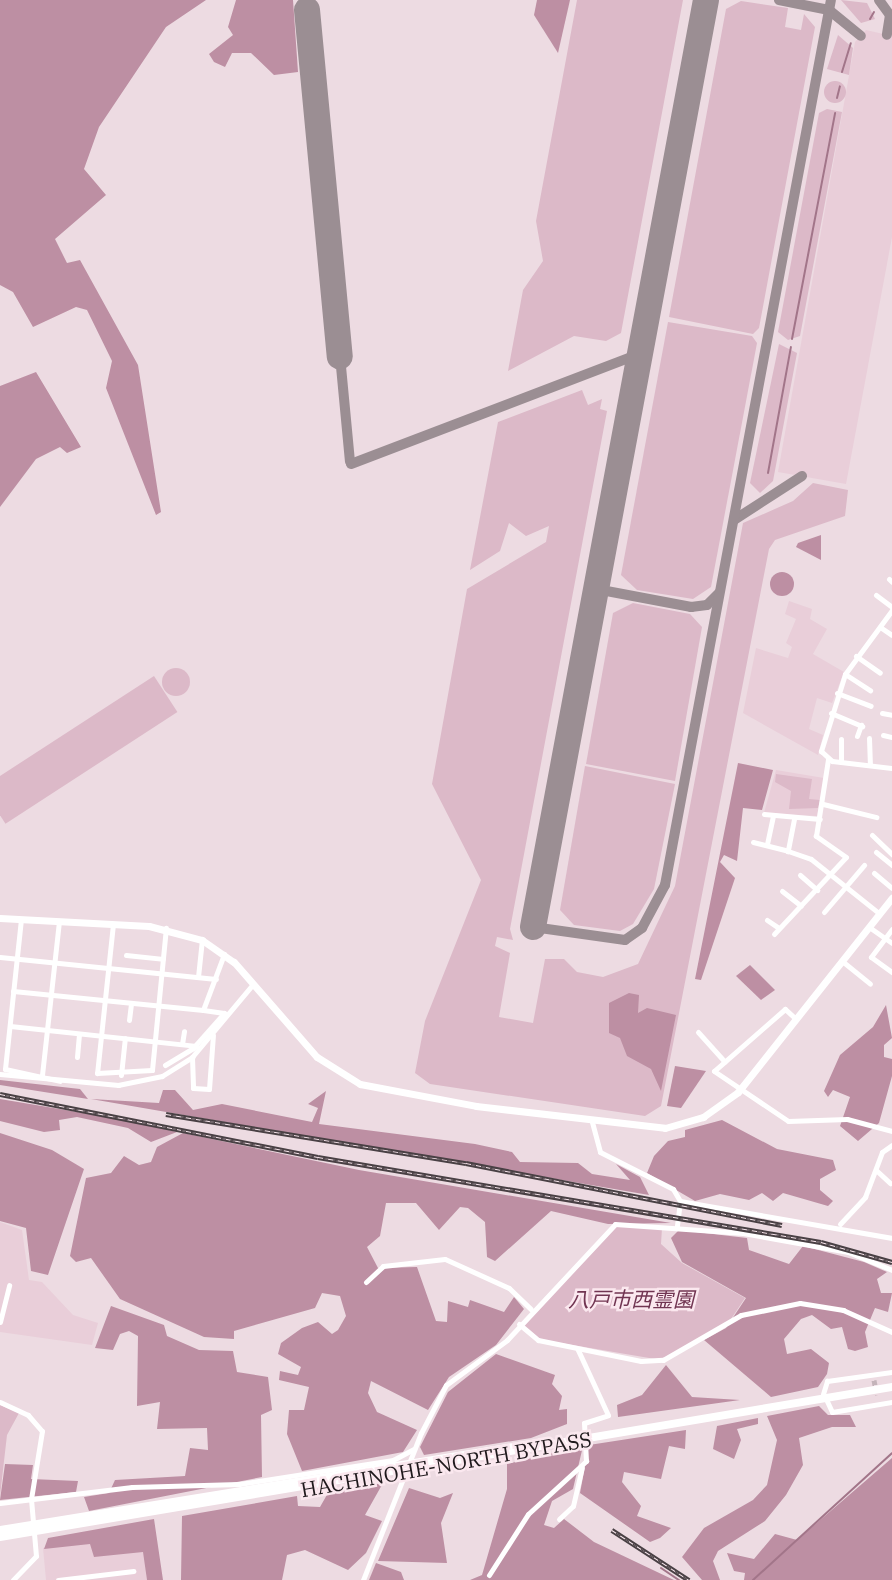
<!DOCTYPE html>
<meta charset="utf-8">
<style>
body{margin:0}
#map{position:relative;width:892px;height:1580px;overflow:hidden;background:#eddbe2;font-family:"IBM Plex Serif","Noto Sans JP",serif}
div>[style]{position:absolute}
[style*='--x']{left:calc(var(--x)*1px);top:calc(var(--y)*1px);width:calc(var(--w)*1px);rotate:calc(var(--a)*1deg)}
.built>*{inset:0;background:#e9ced9}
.green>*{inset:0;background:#dcb9c8;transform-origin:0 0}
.round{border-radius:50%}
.forest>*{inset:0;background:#bd8fa3}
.stream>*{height:2px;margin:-1px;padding:0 1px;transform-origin:1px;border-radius:1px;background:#a27589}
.taxiway>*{height:10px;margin:-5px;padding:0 5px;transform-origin:5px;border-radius:5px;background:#9b8e93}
.runway>*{height:26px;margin:-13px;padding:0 13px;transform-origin:13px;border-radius:13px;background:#9b8e93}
.minor-tunnel>*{height:5px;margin-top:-2.5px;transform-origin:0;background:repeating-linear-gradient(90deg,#c4b4ba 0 5px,transparent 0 7.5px)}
.minor>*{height:5px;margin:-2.5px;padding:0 2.5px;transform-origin:2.5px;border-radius:2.5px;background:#fff}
.major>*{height:7px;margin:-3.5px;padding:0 3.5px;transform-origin:3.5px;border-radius:3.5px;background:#fff}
.highway>*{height:8px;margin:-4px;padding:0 4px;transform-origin:4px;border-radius:4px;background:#fff}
.rail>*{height:4.5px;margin-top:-2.25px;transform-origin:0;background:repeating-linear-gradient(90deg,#fbe8ef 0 5px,#494044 0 10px);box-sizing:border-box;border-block:2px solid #494044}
span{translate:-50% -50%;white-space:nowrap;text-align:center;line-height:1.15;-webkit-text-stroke:5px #fbe8ef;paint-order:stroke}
.park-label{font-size:21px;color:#713552;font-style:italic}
.street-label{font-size:21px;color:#1f191c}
</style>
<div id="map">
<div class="built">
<i style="clip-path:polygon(866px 30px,892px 36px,892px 237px,846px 484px,778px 472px,855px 42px)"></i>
<i style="clip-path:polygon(789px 601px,812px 609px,810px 619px,827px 629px,813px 654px,844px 672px,832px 703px,817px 698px,809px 729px,823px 735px,818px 755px,743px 713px,756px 648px,788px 658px,792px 647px,786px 643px,796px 619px,785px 614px)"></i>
<i style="clip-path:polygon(776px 770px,824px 778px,817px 816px,764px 813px)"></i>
<i style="clip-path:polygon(0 1222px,22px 1230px,29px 1280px,42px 1282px,73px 1315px,98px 1323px,92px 1345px,0 1332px)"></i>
<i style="clip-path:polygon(142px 1534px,147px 1580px,46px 1580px,43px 1548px)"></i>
</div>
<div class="green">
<i style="clip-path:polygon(577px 0,683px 0,621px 333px,606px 341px,574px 336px,508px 371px,523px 290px,543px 261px,536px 221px)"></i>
<i style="clip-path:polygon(841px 0,867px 3px,875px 19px,861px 23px)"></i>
<i style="clip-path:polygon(741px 1px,788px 8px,785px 27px,801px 30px,804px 14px,815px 27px,759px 328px,753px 334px,669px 317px,726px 9px)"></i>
<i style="clip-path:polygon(838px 35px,853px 48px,849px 75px,827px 69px)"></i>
<i class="round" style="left:824px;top:81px;width:22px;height:22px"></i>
<i style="clip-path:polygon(827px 109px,842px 112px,800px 336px,788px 340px,778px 332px,819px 113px)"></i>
<i style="clip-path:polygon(668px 322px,752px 336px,757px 343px,711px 587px,693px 599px,637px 590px,621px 575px)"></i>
<i style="clip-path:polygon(779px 344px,797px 353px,773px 481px,760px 493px,750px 483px)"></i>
<i style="clip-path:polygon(582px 390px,588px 405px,602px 399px,600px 409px,607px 411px,510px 929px,513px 940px,497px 937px,495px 946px,510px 953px,499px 1017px,533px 1023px,545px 959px,564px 959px,577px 972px,603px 977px,638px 964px,675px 886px,743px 523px,793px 501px,813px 483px,848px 490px,845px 516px,775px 540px,769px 549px,661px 1106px,645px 1116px,430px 1084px,415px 1073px,425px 1021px,481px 880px,432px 784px,467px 589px,546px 542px,549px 526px,526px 536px,509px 523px,500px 551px,470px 570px,498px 422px)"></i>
<i style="clip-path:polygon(633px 603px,690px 614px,702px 627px,675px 781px,586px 764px,613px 613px)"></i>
<i class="round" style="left:162px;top:668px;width:28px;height:28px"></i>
<i style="left:154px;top:676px;width:43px;height:205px;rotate:57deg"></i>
<i style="clip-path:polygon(585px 766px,675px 784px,654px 889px,633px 924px,620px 931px,574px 925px,560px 910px)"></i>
<i style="clip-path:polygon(776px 774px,812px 779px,809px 799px,820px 800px,818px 808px,789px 809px,791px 791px,775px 782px)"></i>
<i style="clip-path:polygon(615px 1226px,662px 1228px,661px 1244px,682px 1263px,745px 1298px,729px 1322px,661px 1360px,537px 1339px,521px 1324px)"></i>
<i style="clip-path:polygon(0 1405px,19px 1413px,7px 1435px,0 1496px)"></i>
</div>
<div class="forest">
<i style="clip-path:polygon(0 0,206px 0,166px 27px,99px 127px,84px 169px,106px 195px,55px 239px,67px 263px,80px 260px,138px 365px,161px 512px,156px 515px,106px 388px,112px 361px,87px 310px,76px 307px,33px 327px,13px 292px,0 285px)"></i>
<i style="clip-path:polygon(236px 0,293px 0,298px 72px,274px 75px,251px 53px,232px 53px,225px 67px,214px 62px,209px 54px,233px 35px,228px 27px)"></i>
<i style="clip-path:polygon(537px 0,570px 0,558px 53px,534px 15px)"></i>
<i style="clip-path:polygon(36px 372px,81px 447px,67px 453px,60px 447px,36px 459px,0 507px,0 386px)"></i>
<i style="clip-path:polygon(821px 535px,821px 560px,796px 547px,798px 543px)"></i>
<i class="round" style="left:770px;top:572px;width:24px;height:24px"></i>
<i style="clip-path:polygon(738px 763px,773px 770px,762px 810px,743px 808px,737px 861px,724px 855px,720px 862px,735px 878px,701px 980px,695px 979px)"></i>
<i style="clip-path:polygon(750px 965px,775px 990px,761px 1000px,736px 976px)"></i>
<i style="clip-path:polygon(629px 993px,639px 995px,638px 1013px,647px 1008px,676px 1015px,661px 1091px,651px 1069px,627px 1056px,620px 1038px,609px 1033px,609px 1003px)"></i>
<i style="clip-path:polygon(886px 1005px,892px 1038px,884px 1045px,884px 1057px,892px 1059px,892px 1076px,879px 1123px,858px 1141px,840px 1126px,850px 1097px,833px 1090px,828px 1097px,824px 1091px,840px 1055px,873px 1027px)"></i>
<i style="clip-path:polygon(675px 1066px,706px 1071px,681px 1108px,667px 1106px)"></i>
<i style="clip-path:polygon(0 1080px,80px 1089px,88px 1099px,0 1085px)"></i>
<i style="clip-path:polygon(163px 1090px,175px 1090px,193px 1110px,222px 1104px,312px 1122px,318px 1108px,308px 1104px,326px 1091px,319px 1124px,475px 1144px,512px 1152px,520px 1162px,578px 1163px,592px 1174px,630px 1180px,616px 1164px,640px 1177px,649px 1195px,91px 1099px,159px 1103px)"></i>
<i style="clip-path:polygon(0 1099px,131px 1121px,177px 1132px,151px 1142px,128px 1128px,77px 1117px,59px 1120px,60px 1130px,44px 1132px,0 1121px)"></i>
<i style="clip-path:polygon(722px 1120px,777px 1149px,833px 1160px,836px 1170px,820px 1179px,820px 1190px,833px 1201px,828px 1206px,783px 1193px,773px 1201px,762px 1193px,749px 1200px,720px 1194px,695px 1201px,647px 1173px,654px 1156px,668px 1141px,685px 1137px,685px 1130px)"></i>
<i style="clip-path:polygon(0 1133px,52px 1150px,84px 1169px,48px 1275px,31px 1271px,26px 1228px,0 1221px)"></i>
<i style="clip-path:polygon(183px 1133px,359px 1170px,671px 1223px,608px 1224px,551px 1211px,495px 1261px,487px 1257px,485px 1222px,468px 1208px,460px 1207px,439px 1230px,416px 1203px,386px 1203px,380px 1236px,367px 1247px,378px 1268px,417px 1267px,436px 1321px,447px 1322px,448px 1301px,468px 1307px,470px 1300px,504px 1312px,514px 1297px,524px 1309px,496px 1345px,449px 1377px,428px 1410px,371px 1381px,368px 1393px,377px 1412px,417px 1430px,403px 1452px,302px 1471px,287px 1434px,289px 1410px,304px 1410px,309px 1387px,279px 1380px,280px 1371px,298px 1375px,301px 1367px,278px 1354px,281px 1343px,302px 1328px,318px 1322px,332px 1334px,338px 1330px,346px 1316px,340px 1296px,322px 1293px,315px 1308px,234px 1331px,234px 1339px,204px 1337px,120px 1299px,91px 1258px,76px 1262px,70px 1256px,86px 1178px,111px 1173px,124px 1156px,139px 1165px,151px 1162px,157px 1147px)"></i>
<i style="clip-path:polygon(679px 1230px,747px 1238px,749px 1250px,789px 1264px,803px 1246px,864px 1262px,887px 1272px,877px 1279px,881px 1293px,892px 1293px,888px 1312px,875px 1308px,865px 1332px,868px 1347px,855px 1351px,848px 1349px,842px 1327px,831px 1329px,812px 1315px,801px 1319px,784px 1339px,787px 1354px,811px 1349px,829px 1363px,827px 1374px,818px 1387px,771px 1397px,704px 1340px,726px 1328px,746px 1298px,682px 1262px,671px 1238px)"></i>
<i style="clip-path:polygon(111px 1306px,164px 1325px,167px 1336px,199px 1350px,233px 1351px,237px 1372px,268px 1377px,272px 1410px,261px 1415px,262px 1477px,89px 1511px,84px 1497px,109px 1493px,115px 1480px,185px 1476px,190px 1448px,208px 1450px,207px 1428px,157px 1429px,160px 1402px,137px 1406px,138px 1336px,129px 1331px,120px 1334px,113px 1350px,95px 1348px)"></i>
<i style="clip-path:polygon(496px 1354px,555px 1375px,552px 1384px,562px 1396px,559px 1410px,567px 1409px,567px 1424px,531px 1438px,424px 1455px,420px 1447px,448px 1392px)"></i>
<i style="clip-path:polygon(666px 1365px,692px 1397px,740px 1400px,618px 1417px,617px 1405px,642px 1395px)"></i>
<i style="clip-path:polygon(819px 1406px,828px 1415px,850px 1415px,856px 1427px,832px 1427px,799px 1438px,803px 1465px,786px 1495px,765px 1521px,718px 1551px,713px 1561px,720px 1580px,702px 1580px,682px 1557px,704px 1528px,753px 1500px,767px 1485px,777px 1440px,767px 1416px)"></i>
<i style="clip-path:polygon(758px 1418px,758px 1424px,737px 1429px,741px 1440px,734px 1459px,713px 1449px,717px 1426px)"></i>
<i style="clip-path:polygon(686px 1430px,685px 1449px,669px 1446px,661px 1479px,624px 1472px,622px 1482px,641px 1506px,637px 1516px,671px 1528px,660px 1538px,650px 1542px,580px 1493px,589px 1445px)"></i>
<i style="clip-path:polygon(583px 1446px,573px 1489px,552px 1501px,544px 1525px,554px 1528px,564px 1519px,594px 1542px,674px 1580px,470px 1580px,482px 1575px,507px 1489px,507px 1464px)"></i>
<i style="clip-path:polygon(892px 1458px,892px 1580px,744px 1580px,745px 1573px,734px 1571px,727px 1553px,754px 1559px,775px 1534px,797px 1540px)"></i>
<i style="clip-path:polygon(5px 1464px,33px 1465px,31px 1479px,78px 1481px,76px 1492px,0 1500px)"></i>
<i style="clip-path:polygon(383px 1483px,365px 1515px,382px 1521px,366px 1553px,348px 1570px,305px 1550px,287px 1555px,282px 1580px,181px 1580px,182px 1516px,297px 1496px,298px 1506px,320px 1507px,328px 1493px)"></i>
<i style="clip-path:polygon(409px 1488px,440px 1498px,453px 1493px,441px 1523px,447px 1563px,378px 1561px)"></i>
<i style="clip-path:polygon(154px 1519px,163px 1580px,147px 1580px,143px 1552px,94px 1557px,90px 1544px,44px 1549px,48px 1538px)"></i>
<i style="clip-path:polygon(376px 1563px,401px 1572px,404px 1580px,369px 1580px)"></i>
</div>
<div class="stream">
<i style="--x:870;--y:19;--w:8;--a:-60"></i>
<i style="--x:842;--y:72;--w:30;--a:-73"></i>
<i style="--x:837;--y:98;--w:12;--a:-76"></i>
<i style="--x:792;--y:339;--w:230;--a:-79.2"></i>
<i style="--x:768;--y:473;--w:128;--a:-79.7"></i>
<i style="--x:661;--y:1568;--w:22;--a:34"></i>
<i style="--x:753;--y:1580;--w:188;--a:-42.4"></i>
</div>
<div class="taxiway">
<i style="--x:307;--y:0;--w:10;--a:90"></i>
<i style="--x:779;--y:0;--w:51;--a:11.3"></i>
<i style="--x:829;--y:10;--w:41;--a:39.1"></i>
<i style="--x:879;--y:0;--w:19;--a:54"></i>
<i style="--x:890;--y:15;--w:20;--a:99"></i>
<i style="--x:340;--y:356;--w:106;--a:84.6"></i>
<i style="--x:351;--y:464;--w:308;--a:-20.9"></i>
<i style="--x:734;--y:520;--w:81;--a:-32.9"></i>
<i style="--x:596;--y:589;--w:97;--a:10.7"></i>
<i style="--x:691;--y:607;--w:16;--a:-7"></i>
<i style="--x:707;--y:605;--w:17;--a:-45"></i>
<i style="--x:533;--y:927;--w:93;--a:8"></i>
<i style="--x:625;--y:940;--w:21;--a:-35"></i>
<i style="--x:642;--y:928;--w:49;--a:-61.9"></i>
<i style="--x:665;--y:885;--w:900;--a:-79.38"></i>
</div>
<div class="runway">
<i style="--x:307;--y:10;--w:348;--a:84.6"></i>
<i style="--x:533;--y:927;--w:943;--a:-79.43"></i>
</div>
<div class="minor-tunnel">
<i style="--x:874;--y:1380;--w:15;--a:79"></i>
</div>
<div class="minor">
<i style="--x:889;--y:579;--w:4;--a:45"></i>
<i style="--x:876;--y:595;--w:20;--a:37"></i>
<i style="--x:892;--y:610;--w:79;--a:126.3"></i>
<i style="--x:845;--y:674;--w:81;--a:107.3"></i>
<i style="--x:821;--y:751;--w:15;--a:42"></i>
<i style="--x:832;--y:761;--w:60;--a:6.7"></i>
<i style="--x:880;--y:627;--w:14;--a:34"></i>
<i style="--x:856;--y:656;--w:29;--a:35"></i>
<i style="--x:845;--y:674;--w:30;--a:33"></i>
<i style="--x:837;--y:693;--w:36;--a:21"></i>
<i style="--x:831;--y:713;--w:34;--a:23"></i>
<i style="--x:882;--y:713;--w:10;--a:11"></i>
<i style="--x:883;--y:735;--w:9;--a:13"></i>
<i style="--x:857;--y:736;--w:12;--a:-70"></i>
<i style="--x:869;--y:738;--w:27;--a:88"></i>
<i style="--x:841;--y:762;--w:23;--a:-90"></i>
<i style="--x:823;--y:804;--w:55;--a:13.8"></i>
<i style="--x:764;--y:814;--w:56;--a:5.1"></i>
<i style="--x:794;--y:819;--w:33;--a:101"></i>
<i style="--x:788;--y:851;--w:24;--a:19"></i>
<i style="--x:811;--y:859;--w:88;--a:38.6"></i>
<i style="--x:872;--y:835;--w:28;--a:44"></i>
<i style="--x:753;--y:842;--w:36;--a:14"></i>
<i style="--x:767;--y:844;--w:29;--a:-78"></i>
<i style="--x:876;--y:852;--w:21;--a:39"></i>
<i style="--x:874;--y:873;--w:23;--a:40"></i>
<i style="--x:800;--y:875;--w:23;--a:41"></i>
<i style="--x:782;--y:891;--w:24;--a:38"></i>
<i style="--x:824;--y:912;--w:62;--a:-49.6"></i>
<i style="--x:21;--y:919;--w:151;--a:96.1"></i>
<i style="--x:5;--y:1069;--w:56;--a:12.3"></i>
<i style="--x:767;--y:920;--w:14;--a:34"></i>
<i style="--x:113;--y:924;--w:150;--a:96.1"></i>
<i style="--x:97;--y:1073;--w:55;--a:-3.1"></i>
<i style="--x:152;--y:1070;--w:143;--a:-84.4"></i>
<i style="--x:869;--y:927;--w:28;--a:35"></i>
<i style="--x:892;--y:929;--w:35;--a:127"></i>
<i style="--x:871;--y:957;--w:26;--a:36"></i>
<i style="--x:774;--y:934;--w:105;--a:-46.9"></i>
<i style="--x:846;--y:857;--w:37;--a:-145"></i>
<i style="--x:816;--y:836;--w:78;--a:-81.1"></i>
<i style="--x:126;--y:955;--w:37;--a:6"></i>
<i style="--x:0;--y:957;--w:217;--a:5.8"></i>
<i style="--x:842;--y:961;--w:36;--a:39"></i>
<i style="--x:198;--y:977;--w:37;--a:-84"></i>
<i style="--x:13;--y:991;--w:191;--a:5.7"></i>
<i style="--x:203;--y:1010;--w:60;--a:-69.4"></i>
<i style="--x:796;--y:1019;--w:15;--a:-138"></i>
<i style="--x:785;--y:1009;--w:94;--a:138.9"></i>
<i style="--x:714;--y:1071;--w:89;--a:34"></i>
<i style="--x:788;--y:1121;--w:59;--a:-1.9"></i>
<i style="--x:847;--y:1119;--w:47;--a:14.9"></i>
<i style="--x:129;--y:1020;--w:17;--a:-83"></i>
<i style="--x:10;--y:1026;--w:187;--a:6.1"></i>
<i style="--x:698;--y:1032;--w:40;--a:48"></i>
<i style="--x:182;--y:1044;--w:13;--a:-81"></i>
<i style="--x:77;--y:1057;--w:23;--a:-85"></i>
<i style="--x:192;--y:1057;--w:31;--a:88"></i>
<i style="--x:193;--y:1088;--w:16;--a:4"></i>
<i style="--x:209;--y:1089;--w:54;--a:-85.8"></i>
<i style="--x:165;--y:1065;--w:33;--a:-31"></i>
<i style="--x:193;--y:1048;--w:47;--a:-48.5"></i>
<i style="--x:224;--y:1013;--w:21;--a:-172"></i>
<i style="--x:0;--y:1074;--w:119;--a:5.3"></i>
<i style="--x:118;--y:1085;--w:45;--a:-11.6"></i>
<i style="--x:162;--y:1076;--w:36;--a:-32"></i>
<i style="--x:192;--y:1057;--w:95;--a:-50.1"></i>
<i style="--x:42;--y:1075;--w:155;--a:-83.7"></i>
<i style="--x:121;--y:1075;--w:37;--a:-84"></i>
<i style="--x:592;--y:1122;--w:31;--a:75"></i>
<i style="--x:600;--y:1152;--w:82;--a:26.9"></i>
<i style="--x:673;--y:1189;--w:14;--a:60"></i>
<i style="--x:680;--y:1201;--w:26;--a:97"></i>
<i style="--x:877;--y:1171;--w:18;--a:43"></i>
<i style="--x:680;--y:1201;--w:215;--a:9.9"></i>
<i style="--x:840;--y:1224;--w:37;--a:-47"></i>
<i style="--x:865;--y:1197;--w:48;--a:-69.3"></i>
<i style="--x:882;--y:1152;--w:12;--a:-35"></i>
<i style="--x:366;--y:1282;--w:23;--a:-43"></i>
<i style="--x:383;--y:1266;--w:62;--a:-6.4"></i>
<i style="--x:445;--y:1259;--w:70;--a:24.4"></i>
<i style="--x:509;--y:1288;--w:30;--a:44"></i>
<i style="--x:0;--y:1322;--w:38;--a:-76"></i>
<i style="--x:519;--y:1324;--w:25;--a:40"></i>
<i style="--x:538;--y:1340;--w:105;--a:11.5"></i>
<i style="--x:641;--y:1361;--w:22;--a:-3"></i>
<i style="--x:663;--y:1360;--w:90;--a:-30"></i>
<i style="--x:741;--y:1315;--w:60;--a:-11.5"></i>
<i style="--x:800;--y:1303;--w:44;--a:9.2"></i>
<i style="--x:843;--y:1310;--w:54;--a:24.2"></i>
<i style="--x:823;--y:1394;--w:14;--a:-73"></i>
<i style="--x:827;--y:1381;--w:66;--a:-7.9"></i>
<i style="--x:826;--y:1399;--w:14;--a:65"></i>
<i style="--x:832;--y:1412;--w:61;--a:-9.5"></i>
<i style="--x:0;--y:1402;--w:31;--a:25"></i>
<i style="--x:28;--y:1415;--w:21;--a:49"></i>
<i style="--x:42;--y:1431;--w:69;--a:99.2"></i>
<i style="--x:31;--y:1499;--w:57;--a:85"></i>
<i style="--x:36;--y:1556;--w:33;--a:134"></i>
<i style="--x:0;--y:1503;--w:133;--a:-6.9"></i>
<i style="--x:132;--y:1487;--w:107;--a:-1.6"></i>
<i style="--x:239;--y:1484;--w:156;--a:-8.9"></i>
<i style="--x:393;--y:1460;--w:24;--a:-28"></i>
<i style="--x:559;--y:1519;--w:19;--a:-43"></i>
<i style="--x:573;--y:1506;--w:39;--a:-77"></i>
<i style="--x:489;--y:1575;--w:72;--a:-57.4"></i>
<i style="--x:528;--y:1514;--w:79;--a:-42.4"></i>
<i style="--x:586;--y:1461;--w:38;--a:-93"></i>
<i style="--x:584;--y:1423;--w:25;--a:-18"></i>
<i style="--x:608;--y:1415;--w:72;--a:-114.8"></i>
<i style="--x:58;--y:1580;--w:76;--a:-6.8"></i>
<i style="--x:363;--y:1580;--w:158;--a:-68.5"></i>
<i style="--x:421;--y:1433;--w:54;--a:-62.5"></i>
<i style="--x:446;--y:1385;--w:76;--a:-36.4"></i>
<i style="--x:507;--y:1340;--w:158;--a:-47"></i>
<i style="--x:615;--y:1224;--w:128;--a:4"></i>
<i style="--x:743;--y:1233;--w:107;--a:10.3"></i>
<i style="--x:848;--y:1252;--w:48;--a:22.2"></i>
</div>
<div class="major">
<i style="--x:0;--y:918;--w:149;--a:3.1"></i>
<i style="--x:149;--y:926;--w:55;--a:14.8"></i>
<i style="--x:202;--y:940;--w:39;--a:35"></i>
<i style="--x:234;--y:962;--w:126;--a:48.9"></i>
<i style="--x:317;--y:1057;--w:51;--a:32.1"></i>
<i style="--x:360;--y:1084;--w:118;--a:10.7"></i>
<i style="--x:476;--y:1106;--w:190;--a:6.6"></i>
<i style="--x:665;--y:1128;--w:40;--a:-16"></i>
<i style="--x:703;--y:1117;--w:43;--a:-35.5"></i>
<i style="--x:738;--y:1092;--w:248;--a:-51.6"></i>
</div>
<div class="highway">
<i style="--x:0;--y:1530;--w:551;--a:-9.19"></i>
<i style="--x:0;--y:1537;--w:905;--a:-9.55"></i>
</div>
<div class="rail">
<i style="--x:0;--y:1094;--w:324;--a:11.2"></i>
<i style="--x:318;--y:1157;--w:510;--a:9.59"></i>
<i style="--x:821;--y:1242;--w:74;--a:15.7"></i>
<i style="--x:166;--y:1114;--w:304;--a:9.3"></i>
<i style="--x:466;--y:1163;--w:322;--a:11.1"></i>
<i style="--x:612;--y:1530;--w:92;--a:33"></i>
</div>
<div class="park-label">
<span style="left:631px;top:1299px">八戸市西霊園</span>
</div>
<div class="street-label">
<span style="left:446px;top:1464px;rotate:-10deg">HACHINOHE-NORTH BYPASS</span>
</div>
</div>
